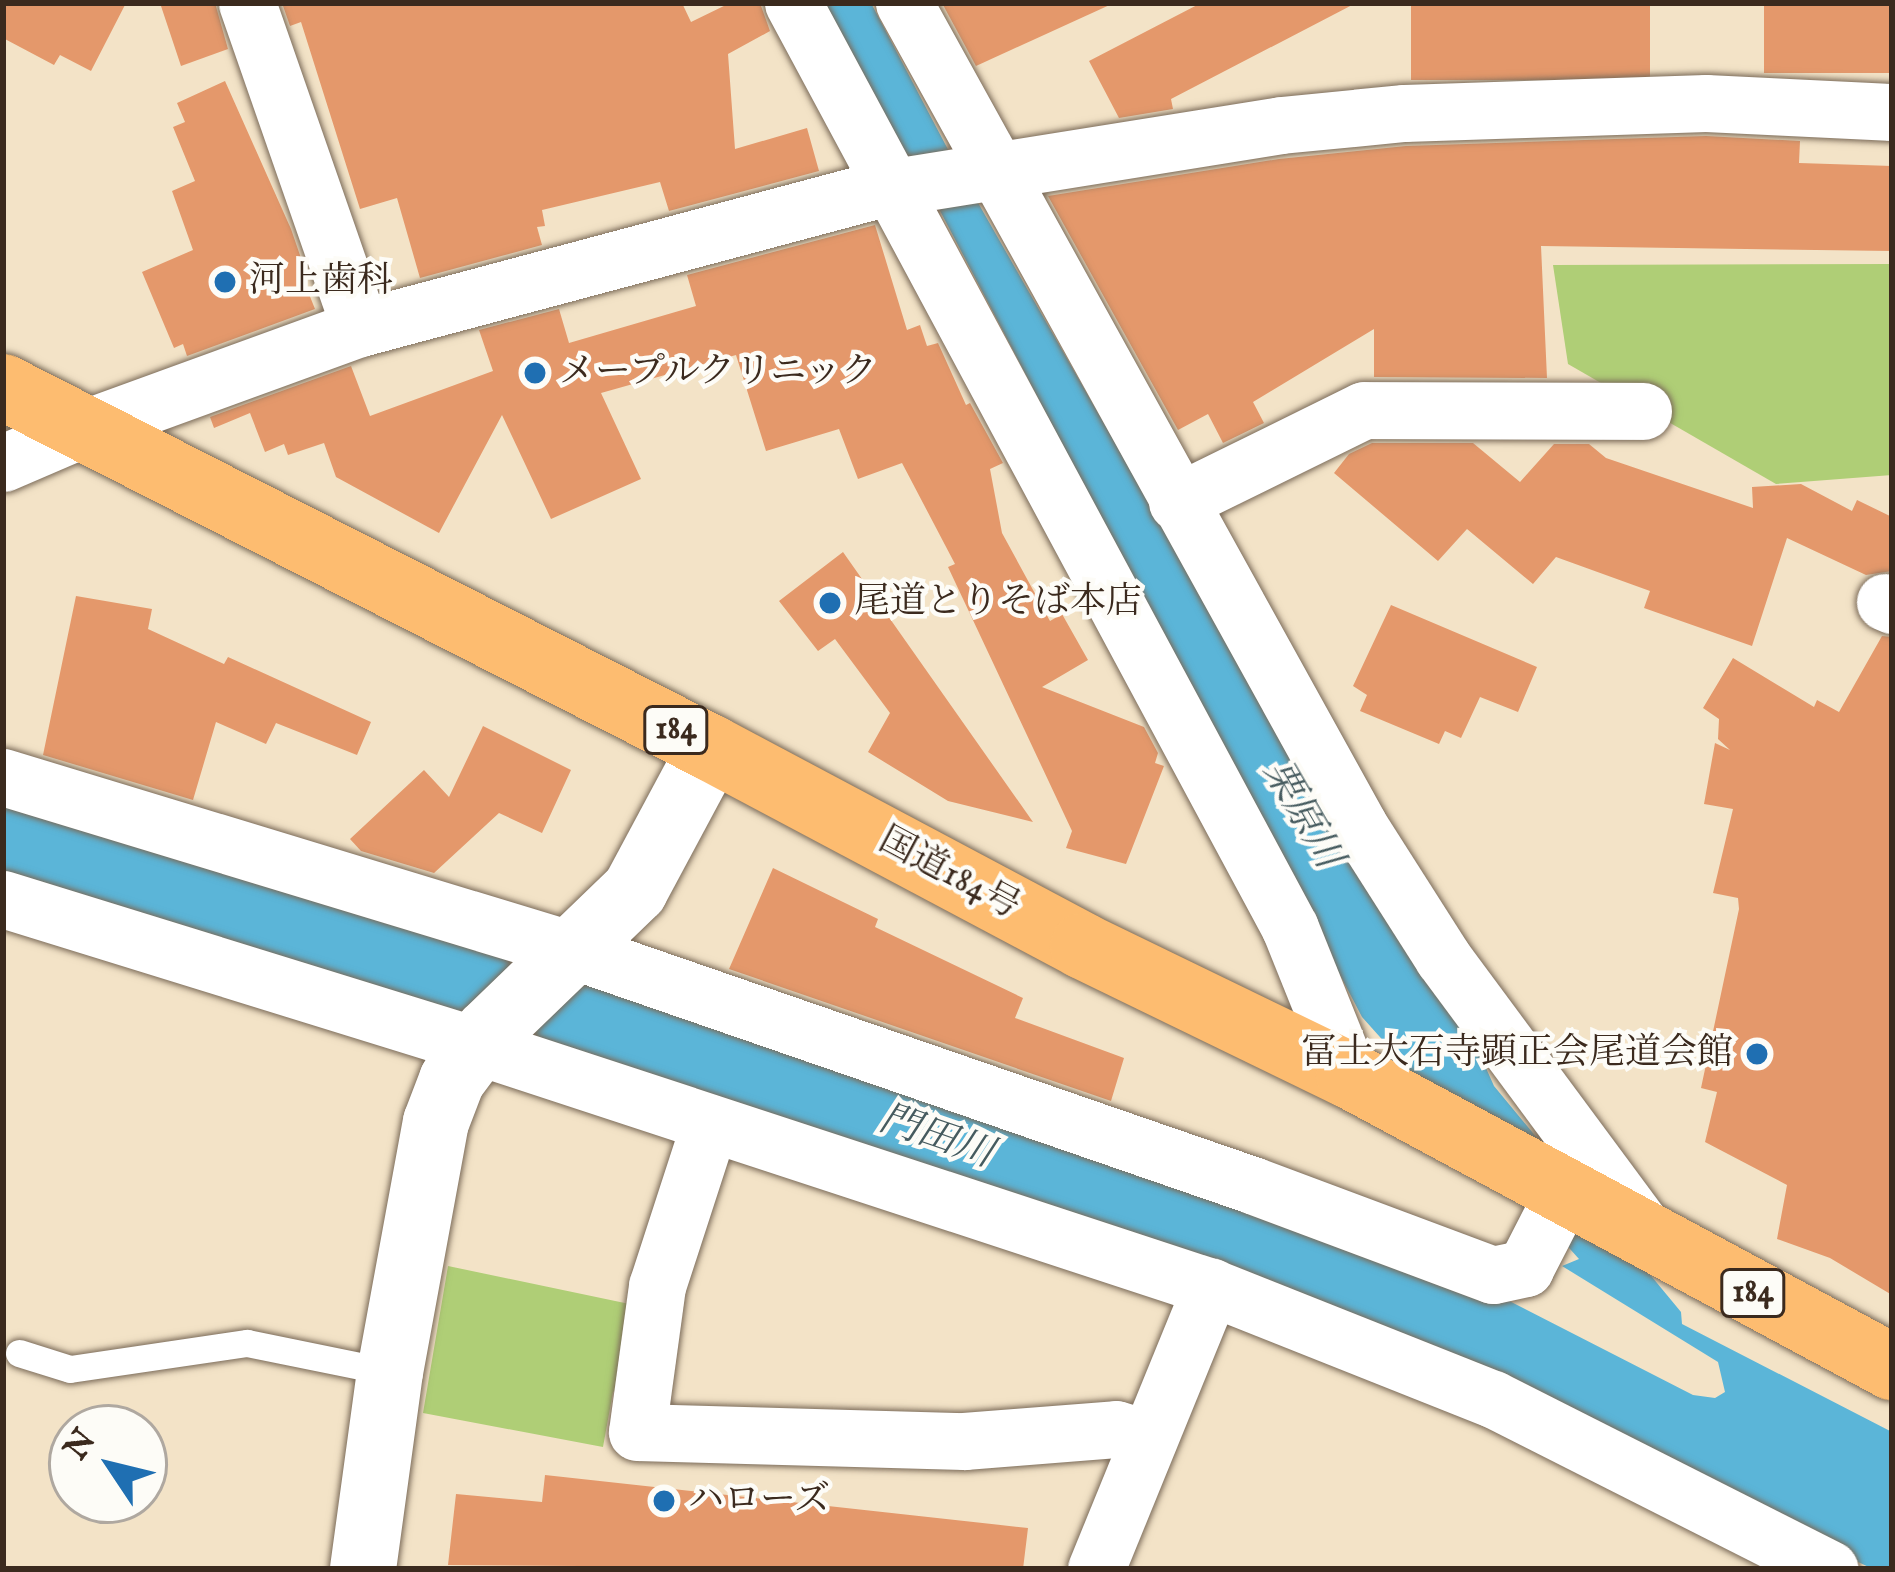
<!DOCTYPE html>
<meta charset="utf-8">
<style>
body{margin:0}
#map{position:relative;width:1895px;height:1572px;overflow:hidden;background:#f3e3c7;font-family:"IM FELL English","Noto Serif JP",serif}
div>[style]{position:absolute}
[style*='--x']{left:calc(var(--x)*1px);top:calc(var(--y)*1px);width:calc(var(--w)*1px);rotate:calc(var(--a)*1deg)}
.green>*{inset:0;background:#afce76}
.water>*{inset:0;background:#5bb5d8}
.building>*{inset:0;background:#e4986b;transform-origin:0 0}
.roads{filter:drop-shadow(0 0 3px #7b6b59) drop-shadow(0 0 3px #7b6b59)}
.service>*{height:27px;margin:-13.5px;padding:0 13.5px;transform-origin:13.5px;border-radius:13.5px;background:#fff}
.minor>*{height:57px;margin:-28.5px;padding:0 28.5px;transform-origin:28.5px;border-radius:28.5px;background:#fff}
.tertiary>*{height:66px;margin:-33px;padding:0 33px;transform-origin:33px;border-radius:33px;background:#fff}
.trunk>*{height:66px;margin:-33px;padding:0 33px;transform-origin:33px;border-radius:33px;background:#fdbc70}
.dots>*{width:33px;height:33px;translate:-50% -50%;box-sizing:border-box;border:6px solid #fdfcf7;border-radius:50%}
span{translate:-50% -50%;white-space:nowrap;text-align:center;line-height:1.15;-webkit-text-stroke:9px #fdfcf7;paint-order:stroke}
.shield-label span{padding:3px 9px;background:#fdfcf7;border:3px solid;border-radius:9px;-webkit-text-stroke-width:0}
.shield-label{font-size:33px;color:#3b2a1e;font-weight:700}
.poi-label{font-size:36px;color:#3b2a1e}
.left{translate:0 -50%;text-align:left}
.right{translate:-100% -50%;text-align:right}
.street-label{font-size:36px;color:#3b2a1e}
.water-label{font-size:39px;color:#465b5f;font-style:italic}
.frame{position:absolute;inset:0;border:6px solid #3b2a1e;pointer-events:none}
.north{position:absolute;left:48px;top:1404px;width:120px;height:120px;box-sizing:border-box;background:#fdfcf7;border:3px solid #afa8a0;border-radius:50%;rotate:305deg;font-size:33px;font-weight:700;line-height:48px;text-align:center;color:#3b2a1e}
.north::after{content:'';display:block;margin:auto;width:42px;height:54px;background:#1f6fb2;clip-path:polygon(50% 0,100% 100%,50% 72%,0 100%)}
</style>
<div id="map">
<div class="green">
<i style="clip-path:polygon(1892px 264px,1892px 475px,1776px 484px,1568px 364px,1553px 265px)"></i>
<i style="clip-path:polygon(448px 1266px,639px 1306px,634px 1377px,613px 1392px,603px 1447px,423px 1413px)"></i>
</div>
<div class="water">
<i style="clip-path:polygon(822px 3px,871px 3px,953px 159px,1214px 616px,1474px 1041px,1494px 1086px,1681px 1312px,1682px 1324px,1892px 1432px,1892px 1569px,1873px 1569px,1392px 1344px,3px 884px,3px 800px,464px 939px,1474px 1283px,1693px 1395px,1715px 1398px,1725px 1392px,1718px 1362px,1562px 1266px,1579px 1259px,1362px 1017px,938px 207px,909px 166px)"></i>
</div>
<div class="building">
<i style="clip-path:polygon(3px 3px,126px 3px,91px 71px,60px 55px,54px 65px,3px 38px)"></i>
<i style="clip-path:polygon(160px 3px,215px 3px,228px 49px,181px 66px)"></i>
<i style="clip-path:polygon(282px 3px,682px 3px,691px 22px,730px 3px,760px 3px,770px 31px,728px 54px,735px 149px,807px 128px,819px 171px,669px 211px,660px 182px,542px 210px,545px 226px,537px 227px,542px 245px,420px 278px,397px 198px,360px 209px,301px 22px,290px 26px)"></i>
<i style="clip-path:polygon(942px 3px,1114px 3px,976px 66px)"></i>
<i style="clip-path:polygon(1201px 3px,1356px 3px,1171px 99px,1173px 109px,1119px 118px,1089px 61px)"></i>
<i style="left:1411px;top:3px;width:239px;height:77px"></i>
<i style="left:1764px;top:3px;width:128px;height:70px"></i>
<i style="clip-path:polygon(225px 81px,291px 229px,302px 261px,297px 264px,315px 309px,187px 356px,183px 344px,174px 348px,142px 272px,193px 250px,172px 191px,195px 181px,173px 127px,185px 122px,177px 103px)"></i>
<i style="clip-path:polygon(1706px 136px,1800px 141px,1799px 163px,1892px 166px,1892px 251px,1541px 246px,1547px 378px,1374px 377px,1374px 329px,1253px 402px,1264px 423px,1223px 443px,1208px 414px,1178px 430px,1048px 196px,1279px 159px,1406px 146px)"></i>
<i style="clip-path:polygon(875px 225px,907px 330px,920px 325px,927px 346px,938px 343px,966px 405px,970px 403px,1003px 463px,990px 469px,1002px 533px,1050px 621px,1062px 614px,1088px 660px,1042px 687px,1144px 727px,1158px 753px,1155px 763px,1164px 766px,1126px 864px,1066px 848px,1072px 831px,948px 567px,955px 564px,902px 463px,858px 479px,839px 429px,766px 451px,736px 355px,601px 393px,641px 479px,551px 519px,502px 415px,439px 533px,336px 477px,324px 443px,288px 455px,284px 444px,265px 452px,250px 413px,214px 428px,210px 417px,351px 366px,370px 416px,493px 371px,479px 330px,559px 309px,569px 343px,696px 306px,687px 275px)"></i>
<i style="clip-path:polygon(1372px 443px,1473px 443px,1520px 482px,1554px 444px,1589px 444px,1606px 458px,1753px 508px,1752px 487px,1801px 484px,1852px 511px,1857px 500px,1892px 517px,1892px 571px,1866px 575px,1787px 538px,1752px 646px,1644px 608px,1650px 591px,1556px 557px,1533px 584px,1467px 529px,1438px 561px,1334px 473px,1349px 454px)"></i>
<i style="clip-path:polygon(843px 552px,1033px 822px,948px 801px,868px 752px,890px 713px,835px 639px,818px 651px,779px 601px)"></i>
<i style="clip-path:polygon(76px 596px,152px 609px,148px 629px,224px 664px,228px 657px,371px 722px,357px 755px,276px 723px,266px 744px,216px 722px,193px 800px,43px 755px)"></i>
<i style="clip-path:polygon(1391px 605px,1537px 667px,1518px 712px,1480px 697px,1461px 738px,1445px 731px,1439px 744px,1360px 711px,1367px 695px,1353px 686px)"></i>
<i style="clip-path:polygon(1882px 636px,1892px 637px,1892px 1295px,1830px 1258px,1777px 1239px,1787px 1185px,1705px 1142px,1717px 1092px,1701px 1088px,1739px 909px,1738px 898px,1713px 893px,1733px 809px,1704px 804px,1715px 743px,1730px 750px,1718px 739px,1719px 719px,1703px 708px,1733px 658px,1814px 707px,1817px 700px,1839px 712px)"></i>
<i style="clip-path:polygon(483px 726px,571px 770px,542px 833px,499px 813px,434px 873px,361px 851px,350px 839px,424px 770px,449px 797px)"></i>
<i style="clip-path:polygon(773px 868px,878px 919px,875px 927px,1023px 998px,1015px 1018px,1124px 1058px,1111px 1101px,729px 969px)"></i>
<i style="clip-path:polygon(545px 1475px,1028px 1528px,1023px 1569px,448px 1565px,456px 1494px,542px 1502px)"></i>
</div>
<div class="roads">
<div class="service">
<i style="--x:19;--y:1353;--w:53;--a:17.4"></i>
<i style="--x:70;--y:1369;--w:179;--a:-8.4"></i>
<i style="--x:247;--y:1343;--w:146;--a:11.5"></i>
</div>
<div class="minor">
<i style="--x:247;--y:3;--w:344;--a:70.8"></i>
<i style="--x:793;--y:3;--w:1050;--a:61.75"></i>
<i style="--x:1290;--y:928;--w:158;--a:68.1"></i>
<i style="--x:904;--y:3;--w:940;--a:61.06"></i>
<i style="--x:1359;--y:826;--w:156;--a:57.5"></i>
<i style="--x:1443;--y:958;--w:351;--a:53.5"></i>
<i style="--x:3;--y:463;--w:86;--a:-23.3"></i>
<i style="--x:82;--y:429;--w:296;--a:-20"></i>
<i style="--x:360;--y:328;--w:534;--a:-14.97"></i>
<i style="--x:876;--y:190;--w:410;--a:-9.1"></i>
<i style="--x:1281;--y:125;--w:124;--a:-5.6"></i>
<i style="--x:1404;--y:113;--w:302;--a:-1.9"></i>
<i style="--x:1706;--y:103;--w:186;--a:2.8"></i>
<i style="--x:1177;--y:502;--w:208;--a:-26.2"></i>
<i style="--x:1364;--y:410;--w:279;--a:0.2"></i>
<i style="--x:1885;--y:602;--w:8;--a:23"></i>
<i style="--x:3;--y:777;--w:595;--a:16.91"></i>
<i style="--x:572;--y:950;--w:719;--a:19.06"></i>
<i style="--x:1252;--y:1185;--w:257;--a:20.5"></i>
<i style="--x:1493;--y:1275;--w:33;--a:-12"></i>
<i style="--x:1525;--y:1268;--w:85;--a:-62.8"></i>
<i style="--x:3;--y:899;--w:496;--a:17.2"></i>
<i style="--x:477;--y:1046;--w:773;--a:18.18"></i>
<i style="--x:1211;--y:1287;--w:303;--a:21.7"></i>
<i style="--x:1493;--y:1399;--w:377;--a:26.8"></i>
<i style="--x:710;--y:1123;--w:171;--a:108"></i>
<i style="--x:657;--y:1286;--w:147;--a:97.8"></i>
<i style="--x:637;--y:1432;--w:327;--a:1.6"></i>
<i style="--x:964;--y:1441;--w:152;--a:-4.5"></i>
<i style="--x:1116;--y:1429;--w:34;--a:17"></i>
<i style="--x:1096;--y:1569;--w:305;--a:-67.8"></i>
</div>
<div class="tertiary">
<i style="--x:363;--y:1569;--w:199;--a:-82.2"></i>
<i style="--x:390;--y:1372;--w:254;--a:-79.6"></i>
<i style="--x:436;--y:1122;--w:45;--a:-69.1"></i>
<i style="--x:452;--y:1080;--w:59;--a:-53.3"></i>
<i style="--x:487;--y:1033;--w:206;--a:-44"></i>
<i style="--x:635;--y:890;--w:161;--a:-61.8"></i>
</div>
<div class="trunk">
<i style="--x:3;--y:387;--w:795;--a:27.02"></i>
<i style="--x:711;--y:748;--w:421;--a:28"></i>
<i style="--x:1083;--y:946;--w:296;--a:25.9"></i>
<i style="--x:1349;--y:1075;--w:617;--a:28.27"></i>
</div>
</div>
<div class="dots">
<i style="left:225px;top:282px;background:#1f6fb2"></i>
<i style="left:535px;top:373px;background:#1f6fb2"></i>
<i style="left:830px;top:603px;background:#1f6fb2"></i>
<i style="left:1757px;top:1054px;background:#1f6fb2"></i>
<i style="left:664px;top:1501px;background:#1f6fb2"></i>
</div>
<div class="shield-label">
<span style="left:676px;top:730px">184</span>
<span style="left:1753px;top:1293px">184</span>
</div>
<div class="poi-label">
<span class="left" style="left:249px;top:282px">河上歯科</span>
<span class="left" style="left:559px;top:373px">メープルクリニック</span>
<span class="left" style="left:854px;top:603px">尾道とりそば本店</span>
<span class="right" style="left:1733px;top:1054px">冨士大石寺顕正会尾道会館</span>
<span class="left" style="left:688px;top:1501px">ハローズ</span>
</div>
<div class="street-label">
<span style="left:949px;top:874px;rotate:28deg">国道184号</span>
</div>
<div class="water-label">
<span style="left:1301px;top:815px;rotate:60deg">栗原川</span>
<span style="left:936px;top:1138px;rotate:19deg">門田川</span>
</div>
<div class="frame"></div>
<div class="north">N</div>
</div>
